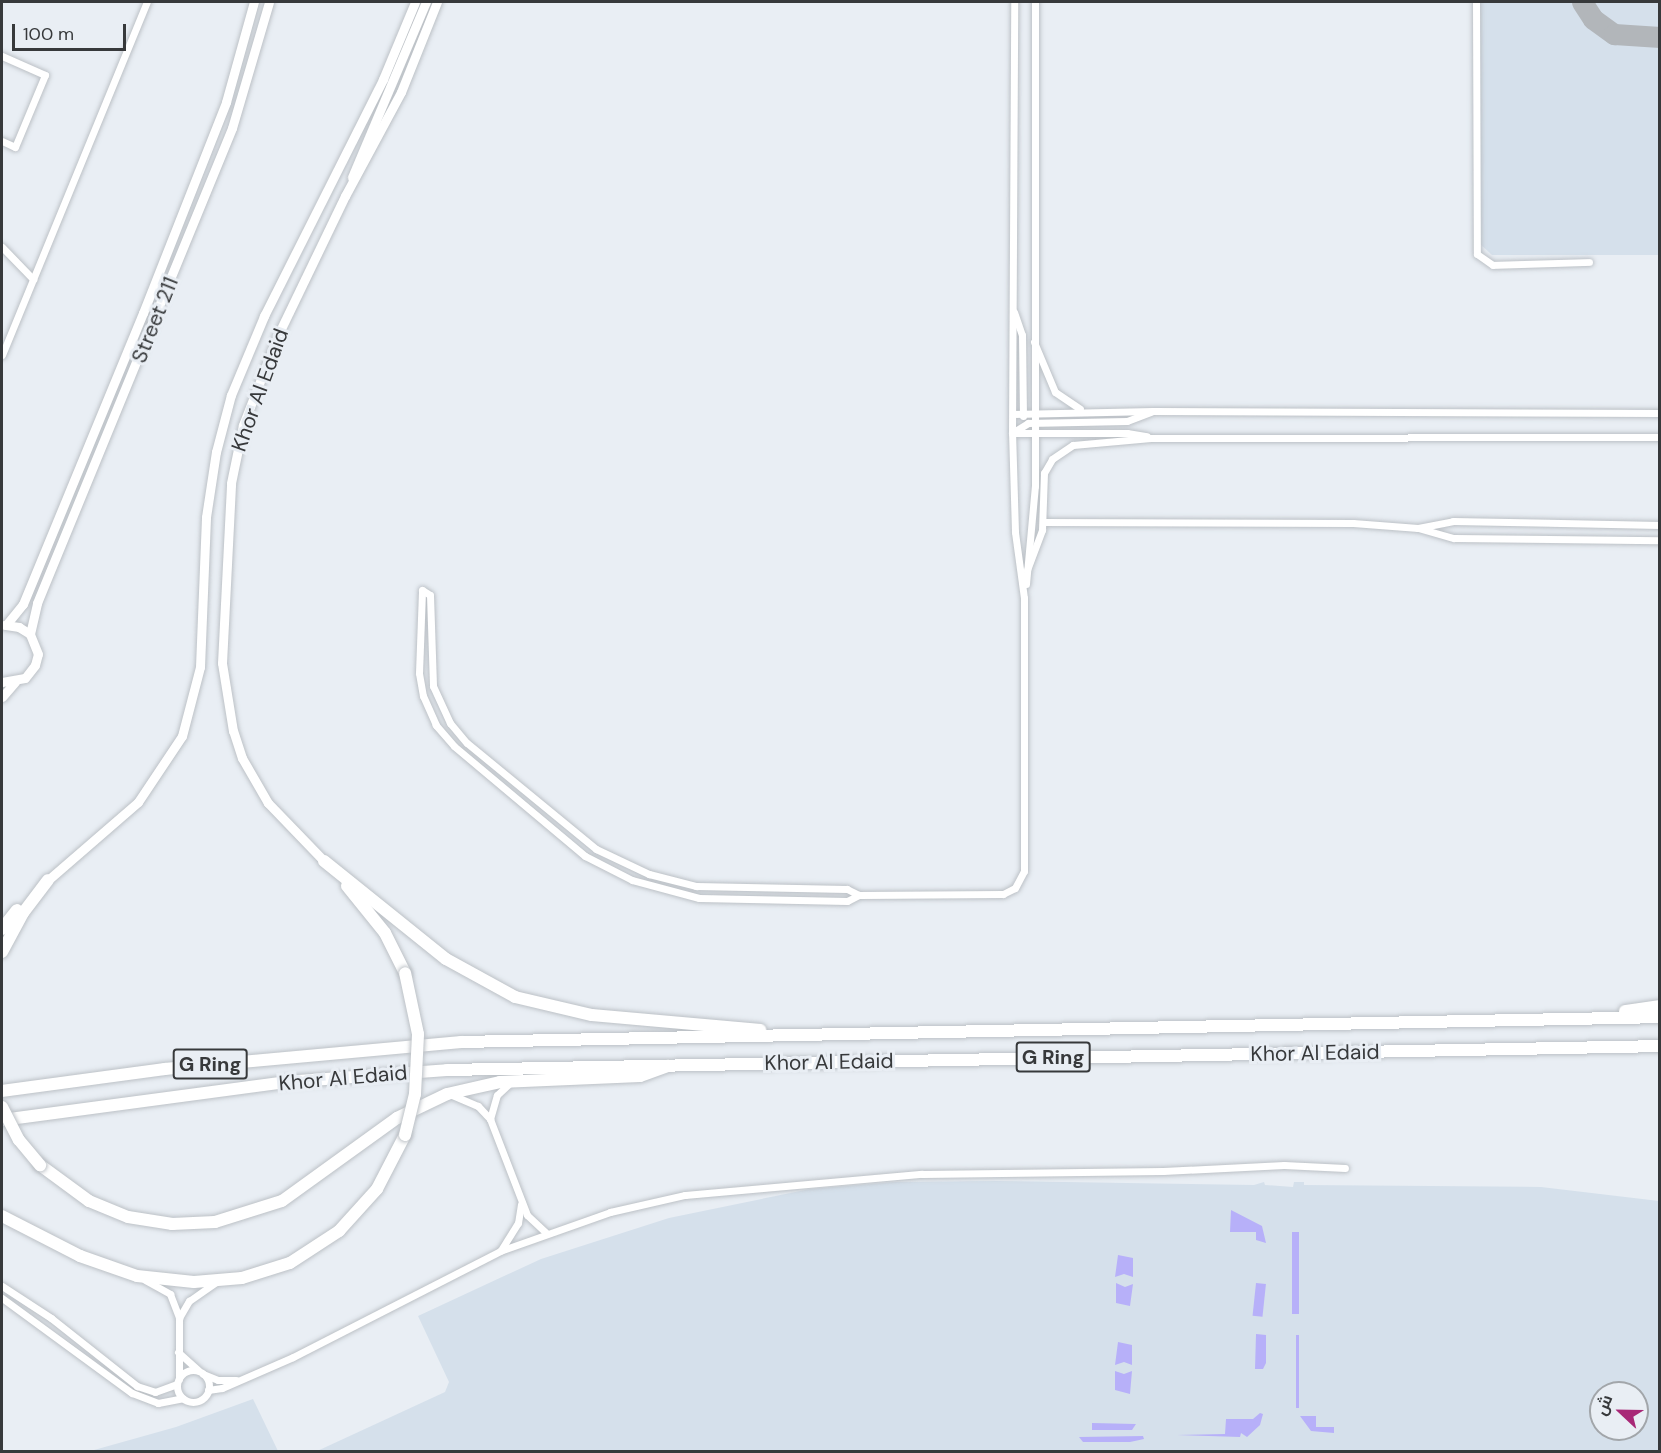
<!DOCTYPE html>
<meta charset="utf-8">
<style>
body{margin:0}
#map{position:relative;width:1661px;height:1453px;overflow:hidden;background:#e9eef4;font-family:"DM Sans",Cairo,sans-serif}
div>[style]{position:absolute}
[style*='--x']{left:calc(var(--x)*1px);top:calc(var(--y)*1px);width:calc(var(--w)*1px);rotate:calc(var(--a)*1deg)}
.built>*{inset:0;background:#d5e0eb}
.green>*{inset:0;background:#b7b0f9;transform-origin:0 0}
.taxiway>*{height:21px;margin:-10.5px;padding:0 10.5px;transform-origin:10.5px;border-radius:10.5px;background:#b2b6ba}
.roads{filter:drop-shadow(0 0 2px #bcc1c6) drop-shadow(0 0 2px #bcc1c6)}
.minor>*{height:7px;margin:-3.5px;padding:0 3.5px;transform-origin:3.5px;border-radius:3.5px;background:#fff}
.minor>.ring{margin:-3.5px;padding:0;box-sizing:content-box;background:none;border:7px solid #fff;border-radius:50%}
.secondary>*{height:9px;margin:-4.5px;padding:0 4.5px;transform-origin:4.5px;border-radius:4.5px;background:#fff}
.motorway>*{height:12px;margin:-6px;padding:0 6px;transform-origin:6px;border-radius:6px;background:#fff}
.bridges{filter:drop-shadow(0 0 2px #bcc1c6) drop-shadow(0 0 2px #bcc1c6)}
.motorway-bridge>*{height:12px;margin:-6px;padding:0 6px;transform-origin:6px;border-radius:6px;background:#fff}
span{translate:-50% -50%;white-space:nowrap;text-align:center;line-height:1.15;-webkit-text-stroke:6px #e9eef4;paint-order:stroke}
.shield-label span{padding:2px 4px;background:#e9eef4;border:2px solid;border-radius:4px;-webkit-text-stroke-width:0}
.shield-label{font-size:20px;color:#37393b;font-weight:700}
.street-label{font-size:21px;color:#37393b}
.frame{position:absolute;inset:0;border:3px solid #37393b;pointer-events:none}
.north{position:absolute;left:1589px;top:1381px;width:60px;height:60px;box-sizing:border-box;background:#e9eef4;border:2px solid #a2a6aa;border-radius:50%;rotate:292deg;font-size:16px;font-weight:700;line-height:24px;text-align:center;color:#37393b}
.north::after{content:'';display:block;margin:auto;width:21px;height:27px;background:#a82877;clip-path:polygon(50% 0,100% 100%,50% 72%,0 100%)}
.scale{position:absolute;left:12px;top:24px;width:114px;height:27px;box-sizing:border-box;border:3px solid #37393b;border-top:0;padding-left:8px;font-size:18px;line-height:21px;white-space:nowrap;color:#37393b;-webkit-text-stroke:4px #e9eef4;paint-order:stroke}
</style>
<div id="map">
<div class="built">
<i style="clip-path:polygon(1480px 2px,1659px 2px,1659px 255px,1492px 255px,1478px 242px)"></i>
<i style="clip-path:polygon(evenodd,995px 1181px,1254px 1185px,1264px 1182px,1265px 1185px,1293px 1187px,1294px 1182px,1304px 1182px,1304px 1185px,1541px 1187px,1659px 1201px,1659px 1451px,315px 1452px,445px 1392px,449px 1382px,418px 1316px,541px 1259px,669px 1218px,810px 1189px,894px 1182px,995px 1181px,1601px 1393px,1637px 1393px,1637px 1429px,1601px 1429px,1601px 1393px)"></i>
<i style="clip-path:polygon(253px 1399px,278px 1451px,87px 1452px,176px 1427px)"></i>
</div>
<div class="green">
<i style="clip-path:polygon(1231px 1210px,1262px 1226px,1266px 1243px,1256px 1240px,1256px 1232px,1230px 1232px)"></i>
<i style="left:1299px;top:1232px;width:82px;height:7px;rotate:90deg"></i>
<i style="clip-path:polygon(1118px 1255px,1133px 1258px,1133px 1277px,1124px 1274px,1115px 1277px)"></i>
<i style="clip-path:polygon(1116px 1283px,1125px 1287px,1133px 1284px,1130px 1306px,1116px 1303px)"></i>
<i style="left:1256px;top:1283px;width:10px;height:33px;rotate:6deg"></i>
<i style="clip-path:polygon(1256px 1334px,1266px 1335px,1266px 1363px,1263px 1369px,1255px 1369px)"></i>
<i style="left:1296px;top:1335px;width:3px;height:73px"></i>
<i style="clip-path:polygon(1118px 1342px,1132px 1345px,1132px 1365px,1124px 1362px,1115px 1365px)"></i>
<i style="clip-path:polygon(1115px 1371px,1124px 1374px,1132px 1371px,1130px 1394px,1115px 1390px)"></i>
<i style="clip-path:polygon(1260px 1413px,1263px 1414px,1260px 1425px,1247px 1437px,1241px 1433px,1240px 1437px,1177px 1435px,1225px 1434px,1226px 1419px,1253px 1419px)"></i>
<i style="clip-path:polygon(1300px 1416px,1316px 1416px,1316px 1427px,1334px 1427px,1334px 1433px,1311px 1431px)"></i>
<i style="clip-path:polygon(1092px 1423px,1136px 1424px,1132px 1430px,1092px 1430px)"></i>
<i style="clip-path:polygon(1143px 1436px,1144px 1439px,1130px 1442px,1083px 1442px,1079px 1437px)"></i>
</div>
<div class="taxiway">
<i style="--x:1582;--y:2;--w:20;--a:57"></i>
<i style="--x:1593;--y:19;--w:26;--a:36"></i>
<i style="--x:1614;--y:34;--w:46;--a:3.7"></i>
</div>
<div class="roads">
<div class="minor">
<i style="--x:1476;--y:2;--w:252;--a:89.8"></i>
<i style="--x:1477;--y:254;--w:19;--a:35"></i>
<i style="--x:1493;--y:265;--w:96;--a:-1.8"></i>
<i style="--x:2;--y:56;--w:47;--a:23.8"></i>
<i style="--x:45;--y:75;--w:78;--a:112.6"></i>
<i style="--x:15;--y:147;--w:14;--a:-155"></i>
<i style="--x:2;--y:247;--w:45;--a:45.9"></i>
<i style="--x:1014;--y:312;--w:24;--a:71"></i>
<i style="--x:1022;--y:335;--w:81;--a:89.3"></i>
<i style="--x:1034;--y:342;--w:54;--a:67.2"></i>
<i style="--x:1055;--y:392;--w:30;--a:34"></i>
<i style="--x:2;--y:355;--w:382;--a:-67.7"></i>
<i style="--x:1013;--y:414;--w:140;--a:-1.2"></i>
<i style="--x:1153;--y:411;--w:507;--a:0.23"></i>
<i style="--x:1012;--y:433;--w:19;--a:-32"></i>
<i style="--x:1028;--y:423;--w:99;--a:-1.2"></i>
<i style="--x:1127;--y:421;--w:26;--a:-21"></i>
<i style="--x:1012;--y:433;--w:115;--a:0"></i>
<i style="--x:1127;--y:433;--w:20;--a:9"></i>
<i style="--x:1043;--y:522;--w:310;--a:0.2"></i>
<i style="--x:1353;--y:523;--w:65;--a:4.4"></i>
<i style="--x:1418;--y:528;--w:37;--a:16"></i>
<i style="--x:1454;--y:538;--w:206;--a:0.6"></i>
<i style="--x:1418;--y:528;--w:36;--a:-11"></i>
<i style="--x:1453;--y:521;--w:207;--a:1.1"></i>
<i style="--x:1027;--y:570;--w:43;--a:-69.4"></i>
<i style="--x:1042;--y:530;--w:57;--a:-88"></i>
<i style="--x:1044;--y:473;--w:16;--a:-60"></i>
<i style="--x:1052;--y:459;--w:25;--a:-34"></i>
<i style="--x:1073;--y:445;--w:78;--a:-5.1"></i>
<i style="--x:1151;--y:438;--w:509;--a:-0.11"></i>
<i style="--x:1026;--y:584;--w:98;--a:-84.8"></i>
<i style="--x:1035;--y:486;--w:484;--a:-90"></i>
<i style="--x:422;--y:590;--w:9;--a:32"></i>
<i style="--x:430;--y:595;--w:91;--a:88.1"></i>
<i style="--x:433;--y:686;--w:41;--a:65.3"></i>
<i style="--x:450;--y:723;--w:26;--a:50"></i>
<i style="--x:467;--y:743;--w:167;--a:39.4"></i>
<i style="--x:596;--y:849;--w:59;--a:25.3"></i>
<i style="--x:649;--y:874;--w:49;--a:14.3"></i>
<i style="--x:696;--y:886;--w:151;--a:1.1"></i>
<i style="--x:847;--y:889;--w:13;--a:27"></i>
<i style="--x:859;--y:895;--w:13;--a:153"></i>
<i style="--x:847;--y:901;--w:148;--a:-178.8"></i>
<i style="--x:699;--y:898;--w:69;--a:-165"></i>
<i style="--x:632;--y:880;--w:53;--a:-152.9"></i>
<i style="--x:585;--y:856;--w:171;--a:-140"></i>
<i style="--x:454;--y:746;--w:28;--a:-131"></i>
<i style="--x:436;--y:725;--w:32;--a:-114"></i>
<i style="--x:423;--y:696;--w:23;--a:-100"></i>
<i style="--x:419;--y:673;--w:83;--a:-87.9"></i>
<i style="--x:859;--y:895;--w:144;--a:-0.4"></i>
<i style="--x:1003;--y:894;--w:13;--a:-27"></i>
<i style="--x:1015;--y:888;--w:19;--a:-62"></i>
<i style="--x:1024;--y:871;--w:273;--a:-90"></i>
<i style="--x:1024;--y:598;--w:67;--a:-97.8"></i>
<i style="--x:1015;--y:532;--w:99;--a:-91.7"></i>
<i style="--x:1012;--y:433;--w:431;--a:-89.7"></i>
<i style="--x:452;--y:1095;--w:28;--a:23"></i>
<i style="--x:478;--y:1106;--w:18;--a:47"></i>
<i style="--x:490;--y:1119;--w:103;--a:68.9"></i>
<i style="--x:527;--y:1215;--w:26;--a:43"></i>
<i style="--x:490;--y:1119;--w:25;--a:-74"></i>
<i style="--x:497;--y:1095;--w:18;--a:-43"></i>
<i style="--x:501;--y:1250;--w:32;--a:-58"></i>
<i style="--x:518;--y:1223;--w:19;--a:-81"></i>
<i style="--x:145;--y:1280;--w:29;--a:29"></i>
<i style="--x:170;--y:1294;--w:26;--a:69"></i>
<i style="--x:2;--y:1286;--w:59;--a:33.1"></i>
<i style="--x:51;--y:1318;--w:110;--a:38.3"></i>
<i style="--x:137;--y:1386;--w:19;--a:18"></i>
<i style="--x:155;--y:1392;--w:23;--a:-20"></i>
<i style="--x:2;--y:1298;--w:161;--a:36.2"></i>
<i style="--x:132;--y:1393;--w:28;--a:21"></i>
<i style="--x:158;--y:1403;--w:25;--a:-11"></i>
<i style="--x:178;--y:1352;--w:27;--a:42"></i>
<i class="ring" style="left:177px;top:1370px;width:25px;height:25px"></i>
<i style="--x:203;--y:1374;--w:16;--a:22"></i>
<i style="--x:218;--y:1380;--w:18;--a:0"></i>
<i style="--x:179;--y:1379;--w:61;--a:-90"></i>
<i style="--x:179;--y:1318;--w:20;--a:-60"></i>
<i style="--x:189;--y:1301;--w:32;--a:-35"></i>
<i style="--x:208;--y:1390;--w:14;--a:-8"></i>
<i style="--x:222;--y:1388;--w:77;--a:-23.6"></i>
<i style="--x:293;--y:1357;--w:233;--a:-27.1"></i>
<i style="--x:500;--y:1251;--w:117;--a:-19.5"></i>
<i style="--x:610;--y:1212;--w:77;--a:-12.8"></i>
<i style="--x:685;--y:1195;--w:238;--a:-5.1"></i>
<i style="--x:922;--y:1174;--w:241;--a:-0.7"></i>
<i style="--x:1163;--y:1171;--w:121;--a:-2.8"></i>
<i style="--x:1284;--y:1165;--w:61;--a:2.8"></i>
</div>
<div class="secondary">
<i style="--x:352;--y:177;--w:190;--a:-67.1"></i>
<i style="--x:6;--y:625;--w:27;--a:-51"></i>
<i style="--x:23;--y:604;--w:315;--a:-67.6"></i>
<i style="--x:143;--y:313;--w:227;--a:-68.5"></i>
<i style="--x:226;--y:102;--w:104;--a:-74.4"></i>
<i style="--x:30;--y:634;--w:32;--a:-77"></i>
<i style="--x:37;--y:603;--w:513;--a:-67.68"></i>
<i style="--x:232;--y:128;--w:131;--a:-73.6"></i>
<i style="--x:2;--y:682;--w:23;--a:-10"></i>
<i style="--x:25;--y:678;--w:16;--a:-52"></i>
<i style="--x:35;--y:665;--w:11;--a:-75"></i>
<i style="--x:38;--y:654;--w:22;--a:-112"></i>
<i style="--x:30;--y:634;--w:13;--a:-148"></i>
<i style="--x:19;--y:627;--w:15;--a:-172"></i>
<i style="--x:2;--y:697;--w:20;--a:-49"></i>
<i style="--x:324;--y:861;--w:81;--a:-134"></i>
<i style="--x:268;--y:803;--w:52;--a:-120"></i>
<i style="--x:242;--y:758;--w:28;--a:-108"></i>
<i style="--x:233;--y:731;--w:69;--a:-99.2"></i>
<i style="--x:222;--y:663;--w:180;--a:-87.1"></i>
<i style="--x:231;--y:483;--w:59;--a:-78.3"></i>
<i style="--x:243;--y:425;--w:97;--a:-68.7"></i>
<i style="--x:278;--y:335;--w:154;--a:-64.3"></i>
<i style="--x:345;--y:196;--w:118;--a:-61.7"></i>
<i style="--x:401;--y:92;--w:97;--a:-68.2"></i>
<i style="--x:48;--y:880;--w:119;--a:-40.9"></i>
<i style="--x:138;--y:802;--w:79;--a:-56.3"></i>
<i style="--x:182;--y:736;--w:71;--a:-75.4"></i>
<i style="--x:200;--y:667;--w:150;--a:-87.7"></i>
<i style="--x:206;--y:517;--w:66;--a:-81.3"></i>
<i style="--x:216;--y:452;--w:59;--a:-75.3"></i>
<i style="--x:231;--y:395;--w:86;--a:-67.3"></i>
<i style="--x:264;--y:316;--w:265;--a:-63.3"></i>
<i style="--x:383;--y:79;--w:83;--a:-67.4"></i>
</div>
<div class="motorway">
<i style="--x:324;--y:861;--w:156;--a:38.8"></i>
<i style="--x:446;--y:959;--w:79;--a:28.8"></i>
<i style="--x:515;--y:997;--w:79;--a:13.2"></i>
<i style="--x:592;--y:1015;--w:169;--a:5.1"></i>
<i style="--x:347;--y:886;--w:60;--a:51"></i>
<i style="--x:385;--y:933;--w:45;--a:63.4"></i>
<i style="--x:2;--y:929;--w:24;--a:-52"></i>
<i style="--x:2;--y:952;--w:44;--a:-61.7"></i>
<i style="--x:23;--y:913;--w:41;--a:-52.9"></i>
<i style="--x:1625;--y:1011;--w:35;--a:-8"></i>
<i style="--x:2;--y:1091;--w:164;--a:-7.7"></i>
<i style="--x:165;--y:1069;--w:297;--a:-5.2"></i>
<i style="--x:461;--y:1042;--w:1199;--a:-1.19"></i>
<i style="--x:2;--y:1120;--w:286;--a:-7.6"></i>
<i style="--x:285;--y:1082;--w:162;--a:-4.2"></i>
<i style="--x:447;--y:1070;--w:1213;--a:-1.13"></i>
<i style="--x:40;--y:1165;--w:61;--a:36.3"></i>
<i style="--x:89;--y:1201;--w:42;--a:22.3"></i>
<i style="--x:128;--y:1217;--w:45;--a:9"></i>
<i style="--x:172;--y:1224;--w:43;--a:-2.7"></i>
<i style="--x:215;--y:1222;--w:70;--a:-17.4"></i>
<i style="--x:282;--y:1201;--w:142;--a:-35.8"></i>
<i style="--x:397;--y:1118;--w:55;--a:-25.6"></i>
<i style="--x:447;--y:1094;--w:54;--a:-12.8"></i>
<i style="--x:500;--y:1082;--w:140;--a:-2.5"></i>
<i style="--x:640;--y:1076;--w:30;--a:-20"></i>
<i style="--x:2;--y:1216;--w:88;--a:27.1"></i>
<i style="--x:80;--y:1256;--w:60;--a:19.3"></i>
<i style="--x:137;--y:1276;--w:57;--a:6"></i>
<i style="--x:194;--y:1282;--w:48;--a:-4.8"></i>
<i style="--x:242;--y:1278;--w:50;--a:-17.4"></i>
<i style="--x:290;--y:1263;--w:59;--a:-33.1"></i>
<i style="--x:339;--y:1231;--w:57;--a:-47.9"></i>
<i style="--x:377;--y:1189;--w:61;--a:-62.6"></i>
</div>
</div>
<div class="bridges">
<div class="motorway-bridge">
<i style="--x:2;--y:1107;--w:37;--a:63"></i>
<i style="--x:19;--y:1140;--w:33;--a:50"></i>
<i style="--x:405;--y:1135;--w:42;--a:-76.3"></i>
<i style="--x:415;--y:1094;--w:60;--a:-87.1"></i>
<i style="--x:418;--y:1034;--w:62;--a:-102"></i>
</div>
</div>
<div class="shield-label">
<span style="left:1053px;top:1057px">G Ring</span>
<span style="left:210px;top:1064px">G Ring</span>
</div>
<div class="street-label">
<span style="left:155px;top:320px;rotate:-68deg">Street 211</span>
<span style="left:260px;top:390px;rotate:-70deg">Khor Al Edaid</span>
<span style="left:1315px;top:1053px;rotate:-1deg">Khor Al Edaid</span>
<span style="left:829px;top:1062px;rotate:-1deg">Khor Al Edaid</span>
<span style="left:343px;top:1078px;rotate:-5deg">Khor Al Edaid</span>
</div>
<div class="frame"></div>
<div class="north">ش</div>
<div class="scale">100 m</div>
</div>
